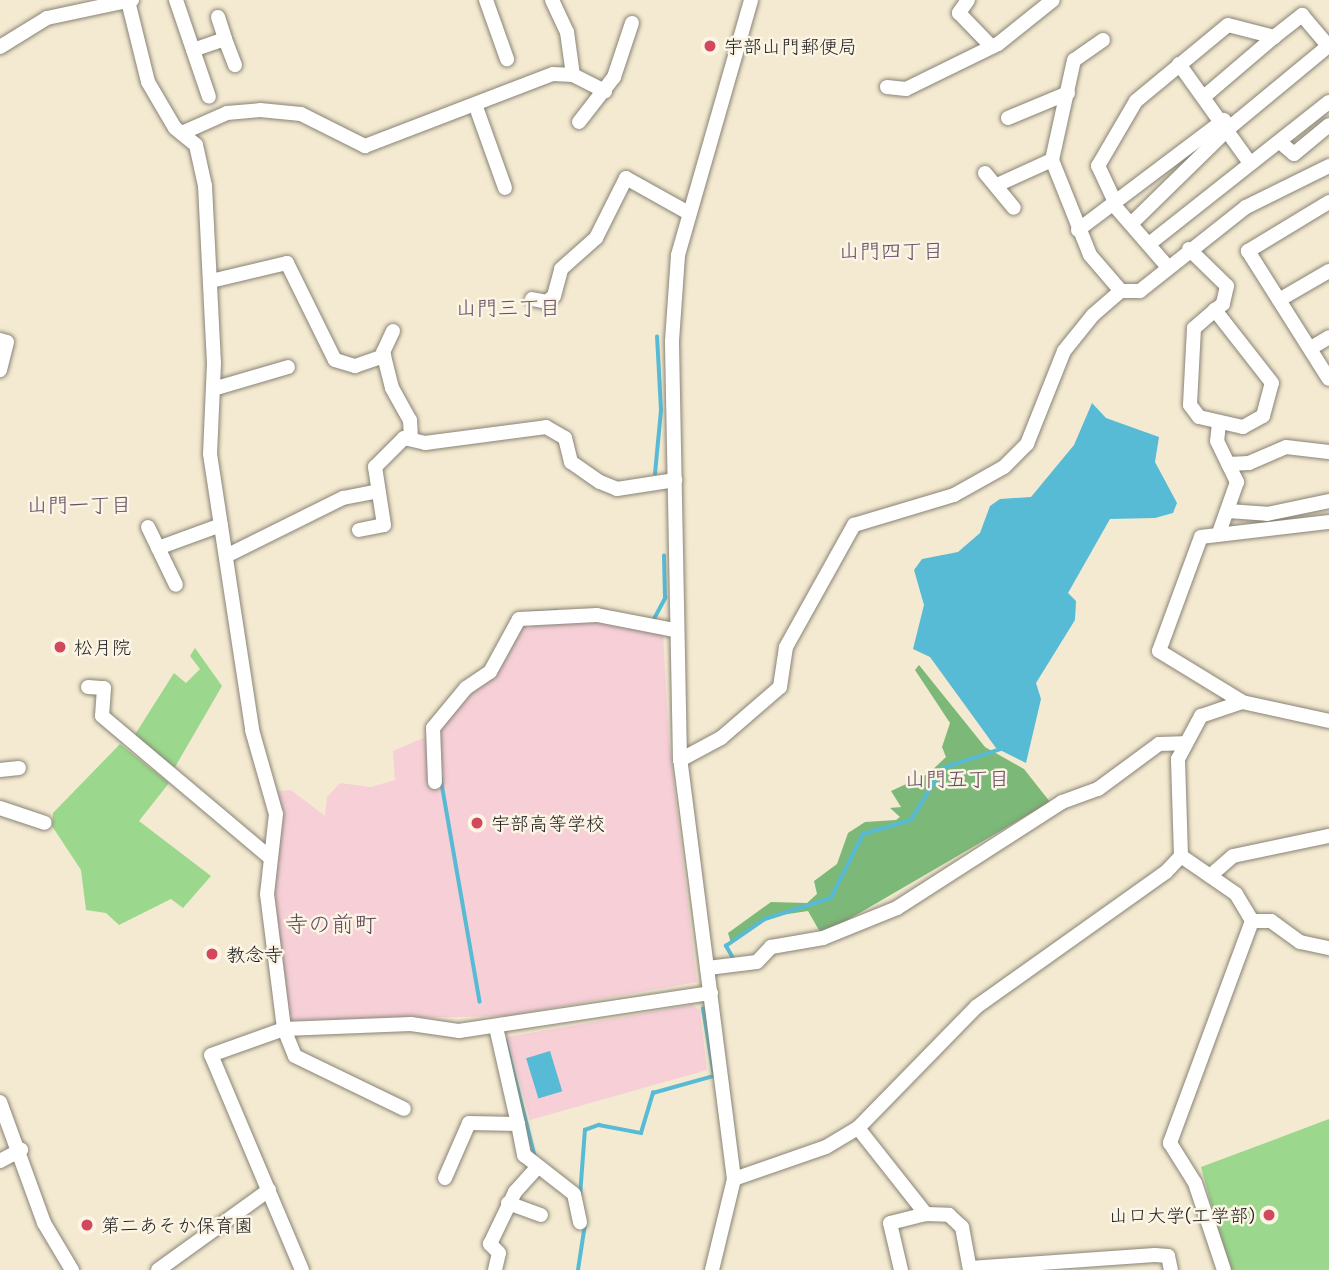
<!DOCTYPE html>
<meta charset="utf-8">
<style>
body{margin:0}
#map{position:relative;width:1329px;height:1270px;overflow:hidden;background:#f4ead1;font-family:Mali,"Klee One",sans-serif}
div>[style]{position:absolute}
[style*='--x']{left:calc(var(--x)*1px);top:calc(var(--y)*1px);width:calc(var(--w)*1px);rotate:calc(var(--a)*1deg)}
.built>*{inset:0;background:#f6cfd7}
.green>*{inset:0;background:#9bd88d}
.forest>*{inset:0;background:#7cb878}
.water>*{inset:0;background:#57bbd5;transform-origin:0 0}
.stream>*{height:3.5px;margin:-1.75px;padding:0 1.75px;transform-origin:1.75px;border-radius:1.75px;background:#57bbd5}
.roads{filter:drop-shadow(0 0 2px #888376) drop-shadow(0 0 2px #888376)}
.minor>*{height:14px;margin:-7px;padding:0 7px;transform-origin:7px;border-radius:7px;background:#fff}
.dots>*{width:19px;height:19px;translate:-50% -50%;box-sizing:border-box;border:4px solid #fcf5e5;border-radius:50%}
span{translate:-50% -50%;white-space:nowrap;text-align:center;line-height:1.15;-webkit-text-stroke:5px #fcf5e5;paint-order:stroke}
.poi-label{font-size:19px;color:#1c1c1c}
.left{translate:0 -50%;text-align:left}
.right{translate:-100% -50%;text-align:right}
.neighbourhood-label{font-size:21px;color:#614b60}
.quarter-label{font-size:23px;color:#614b60}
</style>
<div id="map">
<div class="built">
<i style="clip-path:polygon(541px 617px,592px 617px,663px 632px,669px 741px,697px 982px,507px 1016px,290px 1020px,271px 896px,276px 791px,291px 790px,325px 816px,327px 797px,340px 783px,371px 787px,395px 780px,393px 751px,435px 733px,519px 624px,530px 629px)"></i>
<i style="clip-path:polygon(692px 1005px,700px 1010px,707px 1070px,530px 1120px,507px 1037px)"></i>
</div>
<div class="green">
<i style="clip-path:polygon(195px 648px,222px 686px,171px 774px,134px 736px,174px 673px,186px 683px,200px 669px,190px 656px)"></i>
<i style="clip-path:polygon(120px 744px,169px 783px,139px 821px,211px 876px,183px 908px,171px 899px,119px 925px,106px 913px,86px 910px,81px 870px,52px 826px,53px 813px)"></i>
<i style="clip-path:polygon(1329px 1119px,1329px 1270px,1229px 1270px,1201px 1167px)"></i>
</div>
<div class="forest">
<i style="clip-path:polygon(919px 665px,985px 747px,1024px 769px,1050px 802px,839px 925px,820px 932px,808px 911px,768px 917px,731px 943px,728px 933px,771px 902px,807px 903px,817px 894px,814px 881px,837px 864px,848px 833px,865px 822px,896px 820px,900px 817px,890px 808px,901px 807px,891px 791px,928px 774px,946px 757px,942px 747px,950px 723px,915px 670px)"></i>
</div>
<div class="water">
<i style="clip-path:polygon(1092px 403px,1106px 418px,1159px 437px,1155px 462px,1177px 503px,1173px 513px,1155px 518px,1110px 519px,1068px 593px,1076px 601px,1075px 620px,1036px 683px,1041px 699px,1026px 763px,996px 748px,930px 657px,913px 649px,924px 605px,914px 570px,922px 559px,958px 552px,980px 533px,990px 506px,1000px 499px,1031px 497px,1074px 445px)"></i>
<i style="left:550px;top:1051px;width:42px;height:25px;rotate:73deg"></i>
</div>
<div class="stream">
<i style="--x:655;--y:474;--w:64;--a:-84.6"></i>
<i style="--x:661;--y:410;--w:73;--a:-93.1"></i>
<i style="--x:531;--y:613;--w:26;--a:-4"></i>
<i style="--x:653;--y:621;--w:26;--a:-62"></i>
<i style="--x:665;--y:598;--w:42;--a:-91.4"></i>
<i style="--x:441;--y:778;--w:227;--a:80.1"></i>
<i style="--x:734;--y:960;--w:16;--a:-120"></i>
<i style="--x:726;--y:946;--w:47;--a:-34.7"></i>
<i style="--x:765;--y:919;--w:69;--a:-17.7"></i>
<i style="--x:831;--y:898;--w:72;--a:-63.4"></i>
<i style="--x:863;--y:834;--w:50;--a:-16.3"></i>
<i style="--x:911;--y:820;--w:61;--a:-58.4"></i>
<i style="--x:943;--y:768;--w:64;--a:-18.2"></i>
<i style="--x:506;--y:1041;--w:119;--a:75.8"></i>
<i style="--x:580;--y:1196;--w:66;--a:-85.7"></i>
<i style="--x:585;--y:1130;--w:15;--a:-20"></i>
<i style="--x:599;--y:1125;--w:43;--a:10.8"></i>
<i style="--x:641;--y:1133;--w:42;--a:-73.3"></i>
<i style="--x:653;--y:1093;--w:63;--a:-15.6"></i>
<i style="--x:714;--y:1076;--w:68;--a:-99.3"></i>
<i style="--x:578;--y:1270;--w:47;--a:-81.3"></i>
</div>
<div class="roads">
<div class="minor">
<i style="--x:176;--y:0;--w:102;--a:71.2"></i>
<i style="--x:486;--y:0;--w:63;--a:70.4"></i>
<i style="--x:552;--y:0;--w:35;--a:65"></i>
<i style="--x:567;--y:32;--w:43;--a:82.1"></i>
<i style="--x:968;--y:0;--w:16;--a:125"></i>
<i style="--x:959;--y:13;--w:47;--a:45.9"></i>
<i style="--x:128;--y:1;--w:83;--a:76.1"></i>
<i style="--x:148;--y:82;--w:53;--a:59.6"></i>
<i style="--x:175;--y:128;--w:27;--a:39"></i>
<i style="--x:196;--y:145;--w:42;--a:77.6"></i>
<i style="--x:205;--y:186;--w:177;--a:87.1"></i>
<i style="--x:214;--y:363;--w:91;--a:92.5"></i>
<i style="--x:210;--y:454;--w:279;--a:81.3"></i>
<i style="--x:252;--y:730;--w:87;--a:74.1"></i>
<i style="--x:276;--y:814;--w:81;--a:96.4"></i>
<i style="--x:267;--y:894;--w:136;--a:82.8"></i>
<i style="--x:284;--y:1029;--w:29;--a:68"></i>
<i style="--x:295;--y:1056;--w:121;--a:25.9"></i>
<i style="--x:218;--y:17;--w:23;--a:72"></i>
<i style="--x:1103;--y:40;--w:35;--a:145"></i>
<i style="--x:1074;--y:60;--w:102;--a:102.4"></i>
<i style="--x:1052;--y:160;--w:102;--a:68.2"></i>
<i style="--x:1090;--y:255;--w:48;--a:49.3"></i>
<i style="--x:0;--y:47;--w:55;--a:-31.7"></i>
<i style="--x:47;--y:18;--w:87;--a:-12"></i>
<i style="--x:193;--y:50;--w:34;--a:-19"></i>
<i style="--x:225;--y:39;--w:28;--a:69"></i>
<i style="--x:1179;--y:64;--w:122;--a:54.4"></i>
<i style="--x:887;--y:87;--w:19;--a:6"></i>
<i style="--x:906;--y:89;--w:102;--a:-26.1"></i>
<i style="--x:998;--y:44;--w:70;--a:-38.7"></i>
<i style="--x:1206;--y:95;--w:89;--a:-40.5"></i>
<i style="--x:476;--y:107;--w:86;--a:70.3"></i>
<i style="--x:1008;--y:118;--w:65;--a:-22.6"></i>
<i style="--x:579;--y:122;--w:57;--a:-52.1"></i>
<i style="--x:614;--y:77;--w:57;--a:-71.6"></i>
<i style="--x:182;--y:133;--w:49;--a:-24"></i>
<i style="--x:227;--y:113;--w:33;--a:-5"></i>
<i style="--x:260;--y:110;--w:41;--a:5.6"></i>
<i style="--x:301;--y:114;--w:72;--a:26.6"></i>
<i style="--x:365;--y:146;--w:201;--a:-21"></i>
<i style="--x:553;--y:74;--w:20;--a:3"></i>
<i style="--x:573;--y:75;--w:36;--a:27"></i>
<i style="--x:1280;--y:142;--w:18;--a:41"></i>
<i style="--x:1294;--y:154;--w:45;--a:-39.6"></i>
<i style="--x:985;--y:173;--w:45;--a:50.4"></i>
<i style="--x:997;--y:185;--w:60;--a:-24.4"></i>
<i style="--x:1115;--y:202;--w:40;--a:-115"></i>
<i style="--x:1098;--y:166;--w:75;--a:-59.7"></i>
<i style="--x:1136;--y:101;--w:119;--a:-39.6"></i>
<i style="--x:1228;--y:25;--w:48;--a:14.6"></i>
<i style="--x:1274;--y:37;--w:36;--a:-38"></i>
<i style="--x:1302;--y:15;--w:42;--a:49.8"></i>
<i style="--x:1329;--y:202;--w:95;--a:148.8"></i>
<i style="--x:1248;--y:251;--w:151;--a:57.7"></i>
<i style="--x:1113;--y:204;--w:82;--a:48.9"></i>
<i style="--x:1131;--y:224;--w:137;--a:-44.4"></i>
<i style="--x:1229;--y:128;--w:129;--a:-39.6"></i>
<i style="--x:1078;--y:230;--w:183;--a:-37"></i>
<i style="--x:1149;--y:244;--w:229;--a:-38.3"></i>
<i style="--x:1189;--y:249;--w:53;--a:44.2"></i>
<i style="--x:1227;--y:286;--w:18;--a:103"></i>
<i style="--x:1223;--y:304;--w:10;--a:143"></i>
<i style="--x:1215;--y:310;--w:28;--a:139"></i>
<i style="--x:1194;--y:328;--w:77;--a:93"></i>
<i style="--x:1190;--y:405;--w:15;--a:53"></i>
<i style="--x:1199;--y:417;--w:45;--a:12.8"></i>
<i style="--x:1243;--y:427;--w:23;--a:-29"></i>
<i style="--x:1263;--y:416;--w:34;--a:-75"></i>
<i style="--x:1272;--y:383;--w:93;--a:-128"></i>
<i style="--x:211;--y:281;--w:78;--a:-13.3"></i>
<i style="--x:287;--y:263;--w:108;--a:63.7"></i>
<i style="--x:335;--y:360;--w:21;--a:17"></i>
<i style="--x:355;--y:366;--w:31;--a:-19"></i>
<i style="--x:532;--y:299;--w:15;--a:11"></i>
<i style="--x:547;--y:302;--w:9;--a:-41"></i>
<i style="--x:554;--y:296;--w:28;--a:-75"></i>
<i style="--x:561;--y:269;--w:47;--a:-41.5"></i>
<i style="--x:596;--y:238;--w:67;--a:-63.4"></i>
<i style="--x:626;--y:178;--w:72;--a:29.1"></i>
<i style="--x:1279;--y:300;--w:58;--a:-30.1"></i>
<i style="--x:393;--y:331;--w:23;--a:115"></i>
<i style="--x:383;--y:352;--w:37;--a:76"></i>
<i style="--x:392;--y:388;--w:37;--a:61"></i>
<i style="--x:410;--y:420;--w:18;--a:87"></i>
<i style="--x:0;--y:340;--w:7;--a:16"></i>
<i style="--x:7;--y:342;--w:29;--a:104"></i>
<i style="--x:1311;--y:348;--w:21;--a:-31"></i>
<i style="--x:213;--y:389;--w:78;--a:-16.3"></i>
<i style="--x:1219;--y:423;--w:18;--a:96"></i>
<i style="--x:1217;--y:441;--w:46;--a:64"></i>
<i style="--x:1237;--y:482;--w:51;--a:109.5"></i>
<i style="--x:1228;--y:464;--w:21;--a:-3"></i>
<i style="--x:1249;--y:463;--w:40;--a:-23.4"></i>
<i style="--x:1286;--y:447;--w:43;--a:6.6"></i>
<i style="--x:1228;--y:511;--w:39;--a:4"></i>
<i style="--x:1267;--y:514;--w:63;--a:-11.8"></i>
<i style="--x:148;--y:527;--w:64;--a:64.2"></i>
<i style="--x:359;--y:530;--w:25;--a:-11"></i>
<i style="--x:384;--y:525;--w:59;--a:-98.8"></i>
<i style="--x:375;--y:467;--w:41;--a:-45"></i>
<i style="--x:404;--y:438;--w:22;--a:13"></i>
<i style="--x:425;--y:443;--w:122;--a:-7.5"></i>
<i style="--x:546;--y:427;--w:22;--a:30"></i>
<i style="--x:565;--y:438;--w:25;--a:76"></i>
<i style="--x:571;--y:462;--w:35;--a:35"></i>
<i style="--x:600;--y:482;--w:18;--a:22"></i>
<i style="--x:617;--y:489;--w:59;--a:-8.8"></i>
<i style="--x:158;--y:548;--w:67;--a:-20.1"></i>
<i style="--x:226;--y:556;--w:131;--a:-26.4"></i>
<i style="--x:343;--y:498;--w:36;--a:-11"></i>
<i style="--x:88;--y:687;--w:16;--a:4"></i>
<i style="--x:104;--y:688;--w:28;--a:94"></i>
<i style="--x:102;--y:716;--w:217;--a:40.1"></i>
<i style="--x:1241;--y:701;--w:96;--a:-148.6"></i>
<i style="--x:1159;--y:651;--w:121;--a:-69.8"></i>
<i style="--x:1201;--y:537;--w:129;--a:-6.7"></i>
<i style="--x:680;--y:760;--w:47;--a:-28.2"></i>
<i style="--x:721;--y:738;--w:78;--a:-40.8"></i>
<i style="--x:780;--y:687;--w:40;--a:-81.5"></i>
<i style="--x:786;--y:647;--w:140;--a:-60.9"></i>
<i style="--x:854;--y:525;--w:104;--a:-16.7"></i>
<i style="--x:954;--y:495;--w:57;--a:-29.2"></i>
<i style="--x:1004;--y:467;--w:33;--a:-45"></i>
<i style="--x:1027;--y:444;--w:100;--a:-68.3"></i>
<i style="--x:1064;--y:351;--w:46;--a:-51.1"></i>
<i style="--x:1093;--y:315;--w:37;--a:-41"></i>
<i style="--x:1121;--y:291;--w:19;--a:0"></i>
<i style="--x:1140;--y:291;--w:135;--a:-38.4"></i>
<i style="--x:1246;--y:207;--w:93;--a:-26.3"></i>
<i style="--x:0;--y:770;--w:19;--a:-6"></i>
<i style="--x:435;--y:782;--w:54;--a:-92.1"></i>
<i style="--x:433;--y:728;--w:52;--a:-50.5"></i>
<i style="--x:466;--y:688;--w:29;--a:-34"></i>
<i style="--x:490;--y:672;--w:60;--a:-61.3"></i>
<i style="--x:519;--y:619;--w:78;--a:-2.9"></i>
<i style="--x:597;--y:615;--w:78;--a:11"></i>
<i style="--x:0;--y:808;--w:47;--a:18.4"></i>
<i style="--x:1181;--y:856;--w:67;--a:34.6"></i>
<i style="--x:1236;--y:894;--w:31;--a:59"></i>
<i style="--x:1252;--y:921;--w:237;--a:110.3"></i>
<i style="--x:1170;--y:1143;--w:47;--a:58"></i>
<i style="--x:1195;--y:1183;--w:92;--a:71.6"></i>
<i style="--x:1210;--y:876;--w:30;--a:-41"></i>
<i style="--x:1233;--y:856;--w:98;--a:-11.8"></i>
<i style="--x:1252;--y:921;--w:19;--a:0"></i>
<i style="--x:1271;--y:921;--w:36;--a:36"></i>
<i style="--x:1300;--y:942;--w:30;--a:12"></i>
<i style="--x:708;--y:968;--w:49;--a:-7"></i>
<i style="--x:757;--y:962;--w:21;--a:-47"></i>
<i style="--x:771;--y:947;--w:53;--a:-9.8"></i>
<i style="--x:823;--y:938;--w:80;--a:-22.1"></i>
<i style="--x:897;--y:908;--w:196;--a:-32.7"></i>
<i style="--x:1062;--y:802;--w:38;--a:-20"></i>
<i style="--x:1098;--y:789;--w:76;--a:-36.4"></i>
<i style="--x:1159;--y:744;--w:23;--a:-2"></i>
<i style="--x:0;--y:1102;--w:129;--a:70"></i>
<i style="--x:44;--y:1223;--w:55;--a:59.2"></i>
<i style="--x:518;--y:1124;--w:32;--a:79"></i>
<i style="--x:524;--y:1155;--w:63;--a:38"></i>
<i style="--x:574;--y:1194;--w:29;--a:78"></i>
<i style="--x:858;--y:1128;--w:110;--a:51.7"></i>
<i style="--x:0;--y:1161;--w:24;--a:-28"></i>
<i style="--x:445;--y:1178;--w:60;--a:-66.4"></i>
<i style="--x:469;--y:1123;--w:49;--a:1.2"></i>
<i style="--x:518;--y:1124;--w:99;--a:-102.8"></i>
<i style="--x:734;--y:1179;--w:97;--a:-19.2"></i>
<i style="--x:826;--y:1147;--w:37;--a:-31"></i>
<i style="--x:858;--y:1128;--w:169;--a:-45.7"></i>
<i style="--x:976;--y:1007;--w:233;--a:-35.4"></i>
<i style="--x:1166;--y:872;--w:22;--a:-47"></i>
<i style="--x:1181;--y:856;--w:97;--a:-91.8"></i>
<i style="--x:1178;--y:759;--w:49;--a:-61.9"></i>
<i style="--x:1201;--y:716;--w:43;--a:-18.9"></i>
<i style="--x:1242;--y:702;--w:89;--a:12.3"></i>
<i style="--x:508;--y:1203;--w:35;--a:20"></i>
<i style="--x:970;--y:1268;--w:185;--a:-4"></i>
<i style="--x:1155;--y:1255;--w:13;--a:4"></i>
<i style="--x:1168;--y:1256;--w:14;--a:78"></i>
<i style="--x:158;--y:1270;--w:137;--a:-35.8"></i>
<i style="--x:302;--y:1270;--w:233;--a:-112.9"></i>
<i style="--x:211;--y:1055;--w:77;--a:-19.6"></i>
<i style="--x:284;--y:1029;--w:127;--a:-2.3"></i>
<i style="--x:411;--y:1024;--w:49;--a:8.3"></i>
<i style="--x:459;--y:1031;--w:255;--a:-8.6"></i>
<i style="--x:495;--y:1270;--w:17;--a:-77"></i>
<i style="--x:499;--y:1253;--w:13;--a:-135"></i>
<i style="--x:490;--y:1244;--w:58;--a:-64.3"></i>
<i style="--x:515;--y:1192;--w:31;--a:-48"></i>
<i style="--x:712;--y:1270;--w:94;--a:-76.4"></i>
<i style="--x:734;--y:1179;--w:422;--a:-97.3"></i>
<i style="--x:680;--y:760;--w:419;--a:-91.1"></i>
<i style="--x:672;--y:341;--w:86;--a:-86"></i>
<i style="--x:678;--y:255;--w:265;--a:-74"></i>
<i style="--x:901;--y:1270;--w:48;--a:-103.2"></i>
<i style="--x:890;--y:1223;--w:37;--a:-14"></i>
<i style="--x:926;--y:1214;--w:23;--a:2"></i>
<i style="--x:949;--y:1215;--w:18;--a:43"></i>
<i style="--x:962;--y:1227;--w:44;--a:79.5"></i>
</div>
</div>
<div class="dots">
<i style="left:710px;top:46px;background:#d1495b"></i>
<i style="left:60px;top:647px;background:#d1495b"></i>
<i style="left:477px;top:823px;background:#d1495b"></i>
<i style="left:212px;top:954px;background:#d1495b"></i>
<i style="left:1269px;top:1215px;background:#d1495b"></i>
<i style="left:87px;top:1225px;background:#d1495b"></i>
</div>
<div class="poi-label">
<span class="left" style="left:724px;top:46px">宇部山門郵便局</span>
<span class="left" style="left:74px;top:647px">松月院</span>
<span class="left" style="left:491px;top:823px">宇部高等学校</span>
<span class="left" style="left:226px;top:954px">教念寺</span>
<span class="right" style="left:1255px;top:1215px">山口大学(工学部)</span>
<span class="left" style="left:101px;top:1225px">第二あそか保育園</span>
</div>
<div class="neighbourhood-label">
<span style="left:891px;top:250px">山門四丁目</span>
<span style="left:508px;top:307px">山門三丁目</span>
<span style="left:79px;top:504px">山門一丁目</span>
<span style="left:957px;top:778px">山門五丁目</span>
</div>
<div class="quarter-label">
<span style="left:331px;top:923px">寺の前町</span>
</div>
</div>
